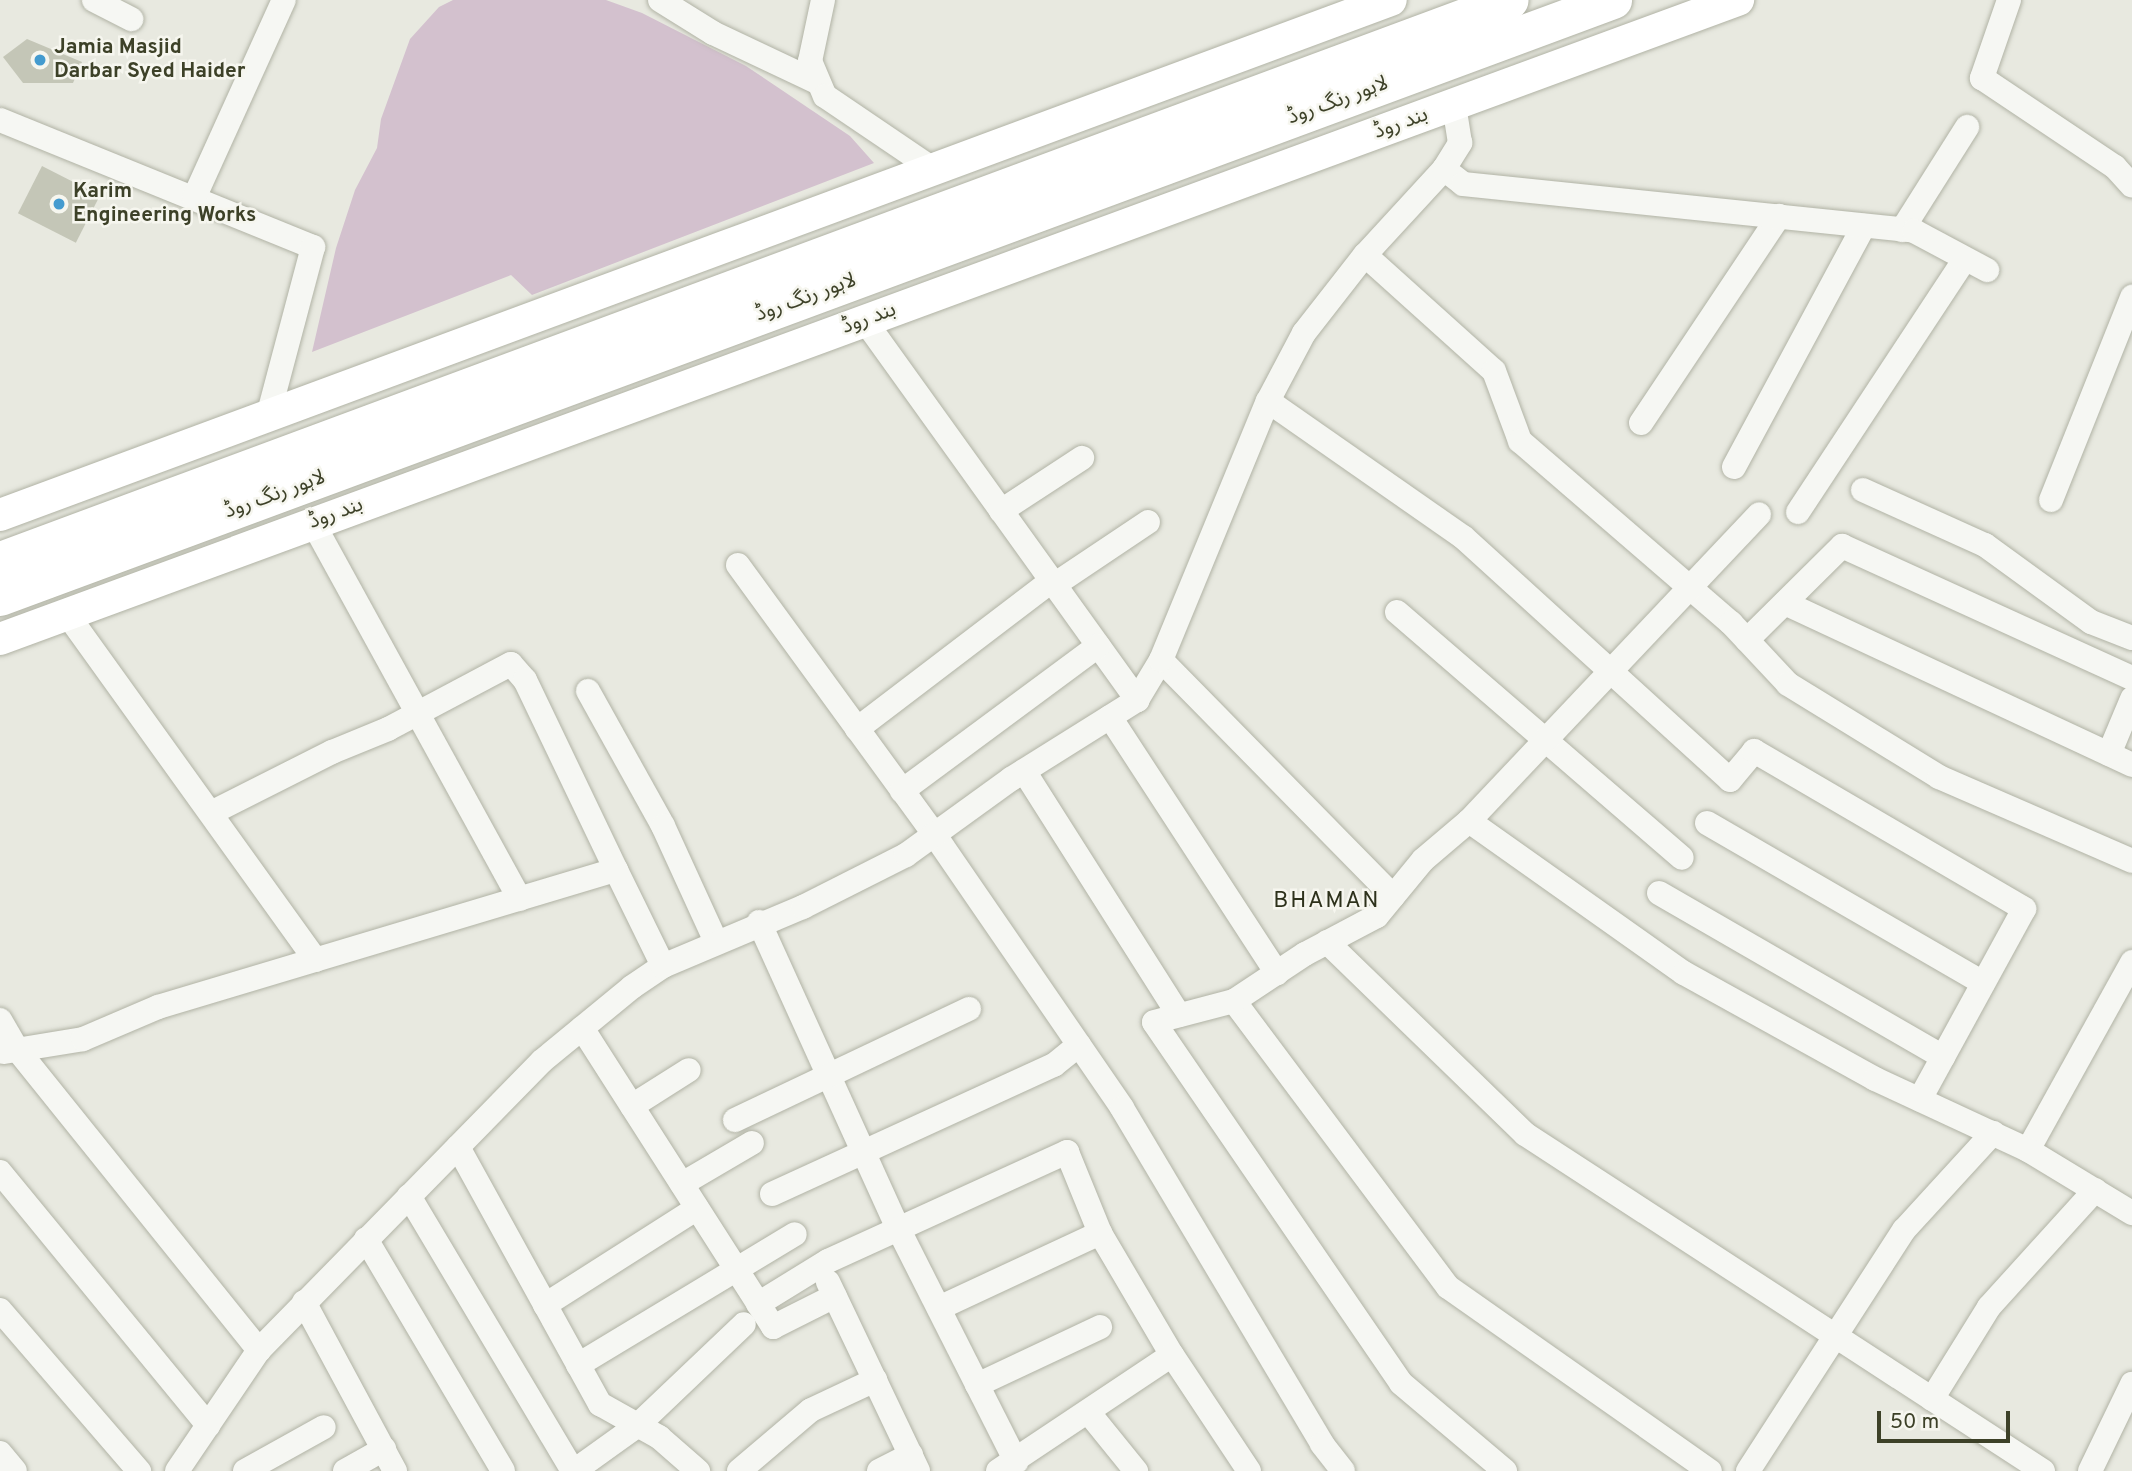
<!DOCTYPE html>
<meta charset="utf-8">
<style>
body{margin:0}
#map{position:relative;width:2132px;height:1471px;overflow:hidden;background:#e8e9e0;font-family:Overpass,"Noto Sans Arabic",sans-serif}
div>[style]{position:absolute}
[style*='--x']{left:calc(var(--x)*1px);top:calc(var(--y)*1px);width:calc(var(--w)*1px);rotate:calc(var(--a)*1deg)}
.green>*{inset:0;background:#d3c1ce}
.building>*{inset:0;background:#c4c6b7;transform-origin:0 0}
.roads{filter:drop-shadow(0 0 2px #b1b3a5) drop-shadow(0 0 2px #b1b3a5)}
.minor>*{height:24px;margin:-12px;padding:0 12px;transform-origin:12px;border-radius:12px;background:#f6f7f3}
.major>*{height:32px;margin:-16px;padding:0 16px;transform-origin:16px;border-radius:16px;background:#fff}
.highway>*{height:37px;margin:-18.5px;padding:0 18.5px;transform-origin:18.5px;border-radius:18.5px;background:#fff}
.dots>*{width:19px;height:19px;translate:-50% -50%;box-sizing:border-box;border:4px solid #f6f6ef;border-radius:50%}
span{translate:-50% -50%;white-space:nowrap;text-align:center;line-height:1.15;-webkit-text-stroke:5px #f6f6ef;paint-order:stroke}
.poi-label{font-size:21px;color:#3d4128;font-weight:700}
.left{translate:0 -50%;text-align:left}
.street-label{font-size:21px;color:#3d4128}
.neighbourhood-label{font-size:23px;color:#2d311b;letter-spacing:2px}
.scale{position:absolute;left:1877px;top:1411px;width:133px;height:32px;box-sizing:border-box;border:4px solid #3d4128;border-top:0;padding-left:9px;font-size:21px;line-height:24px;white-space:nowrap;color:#3d4128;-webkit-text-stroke:5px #f6f6ef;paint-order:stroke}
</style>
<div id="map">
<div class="green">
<i style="clip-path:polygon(453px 0,606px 0,642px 13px,746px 66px,850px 136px,874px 163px,532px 295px,511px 275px,312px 352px,336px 248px,355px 190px,377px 148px,381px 119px,410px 39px,439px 7px)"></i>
</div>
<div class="building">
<i style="clip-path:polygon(27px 39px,82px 62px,73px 83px,23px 83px,3px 57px)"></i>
<i style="left:42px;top:166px;width:65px;height:53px;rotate:27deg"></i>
</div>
<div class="roads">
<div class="minor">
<i style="--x:94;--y:0;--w:42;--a:27.2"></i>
<i style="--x:660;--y:0;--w:62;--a:31.9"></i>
<i style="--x:713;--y:33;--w:117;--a:25.3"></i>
<i style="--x:823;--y:0;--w:62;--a:102"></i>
<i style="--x:810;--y:61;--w:38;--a:67"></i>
<i style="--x:825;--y:96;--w:130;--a:34.1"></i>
<i style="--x:2009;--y:0;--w:83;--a:109.1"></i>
<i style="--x:1982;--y:78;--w:160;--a:33.8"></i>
<i style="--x:2115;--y:167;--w:25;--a:48"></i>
<i style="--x:0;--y:120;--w:338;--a:22.1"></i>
<i style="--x:313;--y:247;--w:175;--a:104.9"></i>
<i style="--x:1444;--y:169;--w:31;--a:-58"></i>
<i style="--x:1460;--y:143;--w:39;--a:-99"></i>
<i style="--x:194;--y:198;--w:217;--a:-65.6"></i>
<i style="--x:1902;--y:230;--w:122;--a:-57.7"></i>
<i style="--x:1365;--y:255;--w:173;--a:42"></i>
<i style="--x:1494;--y:371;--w:75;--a:69.6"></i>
<i style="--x:1520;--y:441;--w:279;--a:40.8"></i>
<i style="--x:1731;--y:623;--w:83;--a:46.9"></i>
<i style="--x:1788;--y:684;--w:177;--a:31.6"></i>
<i style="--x:1939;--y:777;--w:210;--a:23.5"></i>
<i style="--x:865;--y:321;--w:467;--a:54.3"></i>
<i style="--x:1268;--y:401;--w:238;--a:34.9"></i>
<i style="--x:1463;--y:537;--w:361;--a:42.3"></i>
<i style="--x:1730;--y:780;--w:38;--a:-50"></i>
<i style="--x:1754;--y:751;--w:313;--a:30.3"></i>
<i style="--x:2024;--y:909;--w:217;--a:118.7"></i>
<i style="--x:1641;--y:423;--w:249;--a:-56.3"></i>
<i style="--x:1734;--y:467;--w:274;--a:-61.7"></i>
<i style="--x:1863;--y:490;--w:134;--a:24.3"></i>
<i style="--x:1985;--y:545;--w:131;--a:36"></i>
<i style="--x:2091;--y:622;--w:44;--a:21.3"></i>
<i style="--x:2051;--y:500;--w:219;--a:-68.2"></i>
<i style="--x:1001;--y:511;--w:97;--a:-33.2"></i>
<i style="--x:1798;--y:512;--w:303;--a:-56.6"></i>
<i style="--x:313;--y:523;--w:429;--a:61.2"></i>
<i style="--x:738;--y:565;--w:333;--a:53.9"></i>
<i style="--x:934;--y:834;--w:332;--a:55.5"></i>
<i style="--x:1122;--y:1108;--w:391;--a:59.2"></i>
<i style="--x:1322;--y:1444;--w:34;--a:52"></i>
<i style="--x:1054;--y:585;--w:113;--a:-33.8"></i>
<i style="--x:1785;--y:603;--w:383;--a:25"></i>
<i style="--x:1397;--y:612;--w:376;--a:40.8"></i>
<i style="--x:67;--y:614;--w:426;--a:54.3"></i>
<i style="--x:1747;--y:640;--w:134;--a:-44.7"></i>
<i style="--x:1842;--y:546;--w:319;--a:24.5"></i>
<i style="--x:1161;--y:660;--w:331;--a:45.5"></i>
<i style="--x:588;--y:691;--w:154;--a:60.9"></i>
<i style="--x:663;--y:826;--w:128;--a:65.4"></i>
<i style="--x:1110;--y:717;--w:306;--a:56.9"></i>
<i style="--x:857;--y:729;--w:244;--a:-37.3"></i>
<i style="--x:2109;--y:754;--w:60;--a:-67.3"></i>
<i style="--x:1024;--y:771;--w:289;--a:57.6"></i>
<i style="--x:902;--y:791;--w:244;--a:-36.5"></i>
<i style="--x:211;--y:813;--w:136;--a:-26.8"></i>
<i style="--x:332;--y:752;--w:61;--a:-22.3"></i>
<i style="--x:388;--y:729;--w:139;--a:-27.9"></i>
<i style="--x:511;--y:664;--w:21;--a:49"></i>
<i style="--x:525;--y:680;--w:211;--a:64.4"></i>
<i style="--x:1469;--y:821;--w:422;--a:-46.6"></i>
<i style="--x:1707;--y:823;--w:319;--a:30.1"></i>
<i style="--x:1659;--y:893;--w:328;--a:30"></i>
<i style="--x:759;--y:922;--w:338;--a:65.6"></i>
<i style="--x:899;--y:1230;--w:260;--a:63.2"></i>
<i style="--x:1327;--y:942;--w:276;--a:44.1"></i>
<i style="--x:1525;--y:1134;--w:618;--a:33.05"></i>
<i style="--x:1234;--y:1001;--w:357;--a:53.2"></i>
<i style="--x:1448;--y:1287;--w:320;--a:35.1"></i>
<i style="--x:0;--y:1020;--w:32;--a:60"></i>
<i style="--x:16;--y:1048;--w:388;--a:51.2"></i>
<i style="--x:259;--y:1350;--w:404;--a:-45.6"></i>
<i style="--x:542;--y:1061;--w:117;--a:-39.4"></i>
<i style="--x:632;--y:987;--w:37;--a:-34"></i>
<i style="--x:663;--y:966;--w:152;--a:-22.9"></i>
<i style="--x:803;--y:907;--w:115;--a:-26.8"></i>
<i style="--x:906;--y:855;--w:130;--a:-35.9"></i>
<i style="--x:1011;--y:779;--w:149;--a:-32.1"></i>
<i style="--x:1137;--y:700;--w:47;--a:-59"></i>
<i style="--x:1161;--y:660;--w:280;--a:-67.6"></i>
<i style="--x:1268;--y:401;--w:77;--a:-62.1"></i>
<i style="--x:1304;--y:333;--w:99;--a:-52"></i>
<i style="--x:1365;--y:255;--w:117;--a:-47.4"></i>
<i style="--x:1444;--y:169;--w:24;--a:38"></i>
<i style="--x:1463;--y:184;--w:453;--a:5.9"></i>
<i style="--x:1914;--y:231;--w:83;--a:28.1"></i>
<i style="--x:582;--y:1028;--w:355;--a:57.4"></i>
<i style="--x:773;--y:1327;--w:69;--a:-26.6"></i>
<i style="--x:4;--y:1052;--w:80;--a:-9.3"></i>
<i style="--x:83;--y:1039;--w:82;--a:-23.1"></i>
<i style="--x:158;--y:1007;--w:478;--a:-16.7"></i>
<i style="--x:616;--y:870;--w:107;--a:63.9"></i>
<i style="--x:632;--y:1106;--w:67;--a:-32.3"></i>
<i style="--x:735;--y:1120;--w:259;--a:-25.4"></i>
<i style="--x:458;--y:1147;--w:294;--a:61.1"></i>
<i style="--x:600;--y:1404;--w:68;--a:29.2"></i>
<i style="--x:659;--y:1437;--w:52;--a:41.1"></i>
<i style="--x:2028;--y:1150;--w:215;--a:-61"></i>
<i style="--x:0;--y:1172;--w:328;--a:50.6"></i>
<i style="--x:682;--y:1184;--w:81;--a:-30.4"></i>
<i style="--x:772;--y:1194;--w:310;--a:-24.6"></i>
<i style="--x:1054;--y:1065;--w:32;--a:-39"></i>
<i style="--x:409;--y:1196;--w:320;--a:59.2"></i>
<i style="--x:366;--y:1239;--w:269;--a:59.4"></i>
<i style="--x:828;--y:1282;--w:209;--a:64.5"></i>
<i style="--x:304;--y:1302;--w:192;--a:61.7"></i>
<i style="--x:758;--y:1304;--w:82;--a:-31.6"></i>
<i style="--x:828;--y:1261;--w:263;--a:-24.5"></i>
<i style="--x:1067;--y:1152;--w:87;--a:67.8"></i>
<i style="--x:1100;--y:1233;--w:142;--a:59.5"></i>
<i style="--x:1172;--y:1355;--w:139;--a:56.4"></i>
<i style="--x:545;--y:1305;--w:180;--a:-32.5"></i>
<i style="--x:939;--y:1308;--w:178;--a:-25"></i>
<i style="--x:0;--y:1310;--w:213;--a:49.2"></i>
<i style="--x:578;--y:1365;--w:253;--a:-31.1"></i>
<i style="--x:977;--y:1385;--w:136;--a:-25.2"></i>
<i style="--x:1932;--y:1399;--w:108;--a:-58.2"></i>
<i style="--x:1989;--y:1307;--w:158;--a:-47.8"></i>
<i style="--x:1089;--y:1413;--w:75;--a:51"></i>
<i style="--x:0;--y:1453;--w:23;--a:50"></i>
<i style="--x:177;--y:1471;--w:146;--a:-55.9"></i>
<i style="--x:245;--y:1471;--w:90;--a:-29.1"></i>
<i style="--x:345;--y:1471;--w:45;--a:-29.4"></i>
<i style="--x:574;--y:1471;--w:79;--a:-35.7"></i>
<i style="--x:638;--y:1425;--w:146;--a:-43.6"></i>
<i style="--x:739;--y:1471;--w:94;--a:-40.3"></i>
<i style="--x:811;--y:1410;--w:71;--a:-25.1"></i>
<i style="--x:879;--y:1471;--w:36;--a:-27"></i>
<i style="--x:998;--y:1471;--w:209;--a:-33.7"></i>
<i style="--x:1505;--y:1471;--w:136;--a:-139.8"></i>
<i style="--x:1401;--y:1383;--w:437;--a:-124.4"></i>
<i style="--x:1154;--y:1022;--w:83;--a:-14.7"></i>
<i style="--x:1234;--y:1001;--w:85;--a:-33.5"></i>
<i style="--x:1305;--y:954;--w:81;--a:-27.8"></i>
<i style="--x:1377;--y:916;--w:72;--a:-50.6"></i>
<i style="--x:1423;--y:860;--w:60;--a:-40.3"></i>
<i style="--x:1469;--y:821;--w:263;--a:35.3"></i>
<i style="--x:1684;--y:973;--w:218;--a:29"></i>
<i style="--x:1875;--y:1079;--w:169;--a:24.9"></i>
<i style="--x:2028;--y:1150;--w:122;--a:31.2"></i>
<i style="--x:1748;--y:1471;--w:287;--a:-57.1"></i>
<i style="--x:1904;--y:1230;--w:132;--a:-47.5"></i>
<i style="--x:2090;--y:1471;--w:97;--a:-64.2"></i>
</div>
<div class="major">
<i style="--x:0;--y:515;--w:1483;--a:-20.32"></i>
<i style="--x:0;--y:639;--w:1852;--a:-20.19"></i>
</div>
<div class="highway">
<i style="--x:0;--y:560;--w:1610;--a:-20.35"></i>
<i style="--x:0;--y:597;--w:1720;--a:-20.31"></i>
</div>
</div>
<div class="dots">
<i style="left:40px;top:60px;background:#449bcf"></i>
<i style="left:59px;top:204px;background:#449bcf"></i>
</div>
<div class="poi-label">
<span class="left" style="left:54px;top:60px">Jamia Masjid<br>Darbar Syed Haider</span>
<span class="left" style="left:73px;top:204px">Karim<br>Engineering Works</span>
</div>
<div class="street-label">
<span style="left:1338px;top:101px;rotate:-20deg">لاہور رنگ روڈ</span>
<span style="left:1401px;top:124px;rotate:-20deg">بند روڈ</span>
<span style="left:806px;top:298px;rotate:-20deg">لاہور رنگ روڈ</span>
<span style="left:869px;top:319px;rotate:-20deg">بند روڈ</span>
<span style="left:275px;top:495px;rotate:-20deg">لاہور رنگ روڈ</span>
<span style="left:336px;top:514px;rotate:-20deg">بند روڈ</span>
</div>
<div class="neighbourhood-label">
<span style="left:1327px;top:902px">BHAMAN</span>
</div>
<div class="scale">50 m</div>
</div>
